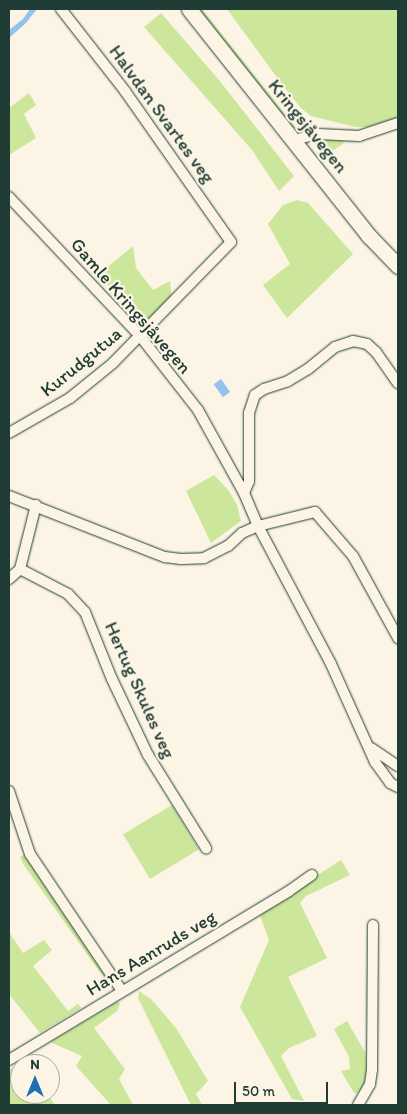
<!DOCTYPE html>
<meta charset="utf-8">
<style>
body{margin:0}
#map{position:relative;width:407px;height:1114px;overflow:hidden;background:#fcf5e5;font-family:Itim,sans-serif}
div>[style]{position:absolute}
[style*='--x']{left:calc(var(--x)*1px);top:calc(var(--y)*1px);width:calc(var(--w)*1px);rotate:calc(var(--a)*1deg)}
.green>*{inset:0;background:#cce69c;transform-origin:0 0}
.water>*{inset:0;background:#93c2ee;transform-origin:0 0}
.roads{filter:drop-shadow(0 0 1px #1f3d34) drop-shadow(0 0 1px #1f3d34)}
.street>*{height:10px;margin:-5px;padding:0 5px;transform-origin:5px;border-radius:5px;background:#fcf5e5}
.secondary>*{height:15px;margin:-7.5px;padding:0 7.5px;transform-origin:7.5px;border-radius:7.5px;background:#fcf5e5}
span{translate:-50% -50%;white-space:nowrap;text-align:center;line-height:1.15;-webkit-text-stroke:4.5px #fcf5e5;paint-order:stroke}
.street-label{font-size:19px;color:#1f3d34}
.frame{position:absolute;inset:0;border:10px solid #1f3d34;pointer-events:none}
.north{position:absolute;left:10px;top:1054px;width:50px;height:50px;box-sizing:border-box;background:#fcf5e5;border:1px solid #a4ab9e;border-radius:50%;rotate:0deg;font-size:14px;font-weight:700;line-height:20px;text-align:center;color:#1f3d34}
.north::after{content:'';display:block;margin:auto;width:18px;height:22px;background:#1f6fb2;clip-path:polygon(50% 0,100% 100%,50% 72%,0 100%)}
.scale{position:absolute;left:234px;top:1082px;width:94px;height:22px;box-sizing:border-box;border:2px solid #1f3d34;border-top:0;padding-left:6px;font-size:15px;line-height:18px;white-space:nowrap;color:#1f3d34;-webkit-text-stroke:4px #fcf5e5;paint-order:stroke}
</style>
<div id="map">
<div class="green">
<i style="clip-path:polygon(196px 9px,202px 9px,297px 129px,289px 125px)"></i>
<i style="clip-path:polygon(227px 9px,398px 9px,398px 118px,368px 127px,355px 127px,311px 116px,302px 109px,284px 87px)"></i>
<i style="clip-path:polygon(161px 13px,219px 80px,294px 176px,279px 191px,252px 150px,144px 27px)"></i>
<i style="clip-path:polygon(29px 93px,36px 105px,24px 114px,36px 138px,9px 155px,9px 108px)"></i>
<i style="clip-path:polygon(319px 137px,343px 140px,344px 143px,327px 155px,322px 154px,312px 139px)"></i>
<i style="clip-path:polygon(297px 200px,308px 203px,353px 254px,287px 318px,263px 285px,290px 264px,268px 224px,283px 205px)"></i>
<i style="clip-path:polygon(133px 246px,136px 268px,153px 290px,170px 281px,172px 298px,150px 320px,131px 310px,98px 275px)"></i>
<i style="clip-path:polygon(214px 475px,229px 491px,237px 505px,241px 521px,211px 543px,186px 491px)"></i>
<i style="left:172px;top:805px;width:52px;height:57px;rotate:59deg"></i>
<i style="clip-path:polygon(25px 854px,110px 979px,109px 985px,23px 864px,20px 857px)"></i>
<i style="clip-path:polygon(341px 860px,350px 875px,306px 896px,300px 903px,327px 958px,288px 977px,317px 1036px,289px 1048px,281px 1056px,304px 1101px,292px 1099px,240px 1007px,269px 940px,259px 913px)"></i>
<i style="clip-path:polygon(9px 932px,23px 953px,44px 940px,52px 950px,33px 966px,68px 1011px,78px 1004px,81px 1008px,40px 1033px,9px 994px)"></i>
<i style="clip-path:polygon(139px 991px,151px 999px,176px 1028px,208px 1081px,196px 1094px,202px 1105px,191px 1105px,138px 998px)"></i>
<i style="clip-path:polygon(118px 1001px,120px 1004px,117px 1011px,94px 1028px,125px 1069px,119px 1079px,133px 1105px,111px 1105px,76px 1066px,82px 1056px,50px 1042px)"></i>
<i style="clip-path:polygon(347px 1021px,365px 1052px,367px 1067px,365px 1084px,357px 1093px,354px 1093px,341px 1071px,350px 1069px,349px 1057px,334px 1029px)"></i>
<i style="clip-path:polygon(23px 1061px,24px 1064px,20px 1064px,20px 1094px,47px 1094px,55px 1105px,9px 1105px,9px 1070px)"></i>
</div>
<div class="water">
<i style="clip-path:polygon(30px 9px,37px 9px,26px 23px,9px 38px,9px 30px,23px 19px)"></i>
<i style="left:221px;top:379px;width:16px;height:9px;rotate:55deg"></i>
</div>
<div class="roads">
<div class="street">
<i style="--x:294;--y:140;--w:25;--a:-14"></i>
<i style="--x:318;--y:134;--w:41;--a:2.8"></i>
<i style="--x:359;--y:136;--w:41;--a:-18.4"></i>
<i style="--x:9;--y:197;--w:191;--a:46.7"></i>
<i style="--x:140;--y:336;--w:94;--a:51.9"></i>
<i style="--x:198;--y:410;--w:95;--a:61"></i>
<i style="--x:244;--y:493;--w:36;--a:67"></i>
<i style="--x:258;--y:526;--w:156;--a:62.1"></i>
<i style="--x:331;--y:664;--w:107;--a:65.8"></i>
<i style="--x:375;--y:762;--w:26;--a:54"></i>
<i style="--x:390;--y:783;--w:9;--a:27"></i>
<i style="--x:9;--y:433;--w:70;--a:-29.8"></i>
<i style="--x:70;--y:398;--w:55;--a:-39.1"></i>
<i style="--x:113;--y:363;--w:169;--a:-45.7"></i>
<i style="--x:231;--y:242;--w:184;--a:-125.1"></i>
<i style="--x:125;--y:91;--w:104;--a:-128"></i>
<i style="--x:244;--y:493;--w:13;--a:-67"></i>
<i style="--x:249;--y:481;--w:68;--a:-90"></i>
<i style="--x:249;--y:413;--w:19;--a:-72"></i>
<i style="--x:255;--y:395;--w:11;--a:-34"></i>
<i style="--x:264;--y:389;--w:25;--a:-18"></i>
<i style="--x:288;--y:381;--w:23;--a:-31"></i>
<i style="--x:308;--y:369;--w:35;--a:-39"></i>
<i style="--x:335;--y:347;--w:19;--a:-18"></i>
<i style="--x:353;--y:341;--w:14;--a:12"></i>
<i style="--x:367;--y:344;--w:12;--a:42"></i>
<i style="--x:376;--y:352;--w:38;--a:55"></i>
<i style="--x:9;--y:496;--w:168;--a:21.4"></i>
<i style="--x:165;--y:557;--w:16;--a:7"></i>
<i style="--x:181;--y:559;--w:23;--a:-2"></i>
<i style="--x:204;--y:558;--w:27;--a:-27"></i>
<i style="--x:228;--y:546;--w:19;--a:-43"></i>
<i style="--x:242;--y:533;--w:17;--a:-24"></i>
<i style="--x:258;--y:526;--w:59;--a:-13.8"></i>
<i style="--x:315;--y:512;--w:58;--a:49.2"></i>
<i style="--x:353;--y:556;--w:94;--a:61.2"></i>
<i style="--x:20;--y:569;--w:54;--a:27.5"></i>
<i style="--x:68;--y:594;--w:25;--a:47"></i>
<i style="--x:85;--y:612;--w:72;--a:68.1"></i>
<i style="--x:112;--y:679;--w:84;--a:64.7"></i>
<i style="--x:148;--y:755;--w:110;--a:58.1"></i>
<i style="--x:9;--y:579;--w:15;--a:-42"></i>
<i style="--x:20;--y:569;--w:66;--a:-76"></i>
<i style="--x:371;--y:748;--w:32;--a:34"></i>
<i style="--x:9;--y:791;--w:66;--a:71.6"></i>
<i style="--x:30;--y:854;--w:165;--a:56.1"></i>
<i style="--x:9;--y:1060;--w:327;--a:-31.1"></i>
<i style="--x:289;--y:891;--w:28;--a:-35"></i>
<i style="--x:358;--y:1105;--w:24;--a:-60"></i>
<i style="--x:370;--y:1084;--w:14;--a:-82"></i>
<i style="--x:372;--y:1070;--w:145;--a:-89.6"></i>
</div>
<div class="secondary">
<i style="--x:189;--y:9;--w:290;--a:51.6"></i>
<i style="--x:369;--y:236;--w:42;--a:46"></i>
</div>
</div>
<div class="street-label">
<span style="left:162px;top:114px;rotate:54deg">Halvdan Svartes veg</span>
<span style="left:308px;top:126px;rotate:51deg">Kringsjåvegen</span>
<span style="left:131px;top:306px;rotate:49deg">Gamle Kringsjåvegen</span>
<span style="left:81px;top:362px;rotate:-39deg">Kurudgutua</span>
<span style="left:140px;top:690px;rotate:66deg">Hertug Skules veg</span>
<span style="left:151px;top:953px;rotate:-31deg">Hans Aanruds veg</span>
</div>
<div class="frame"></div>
<div class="north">N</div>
<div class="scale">50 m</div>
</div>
